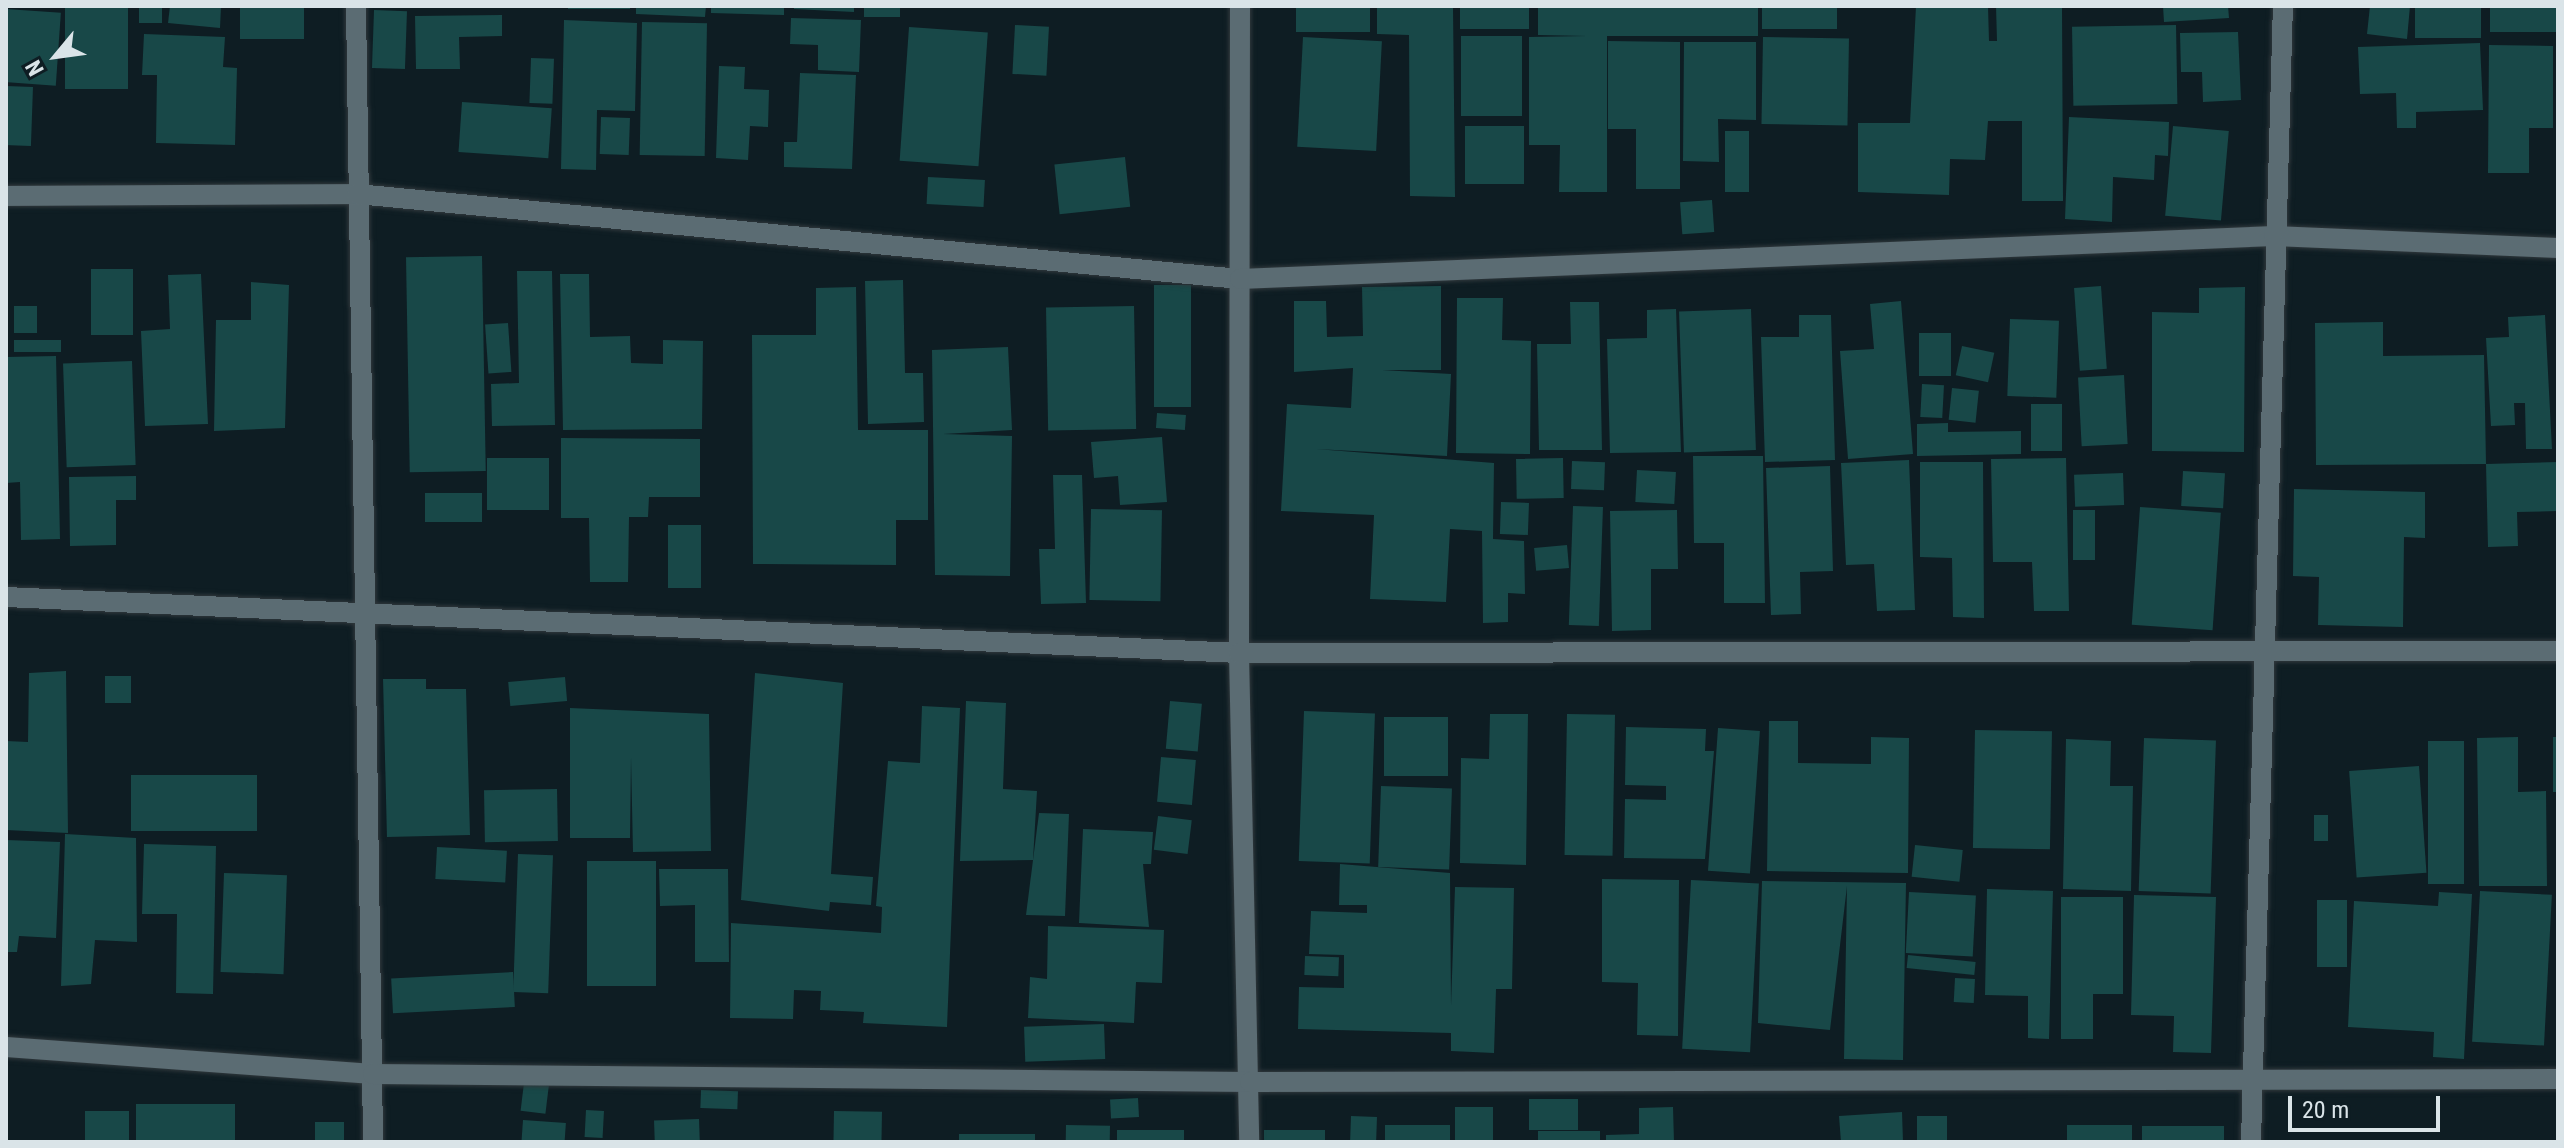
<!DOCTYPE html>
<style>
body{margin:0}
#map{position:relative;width:2564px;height:1148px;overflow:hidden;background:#0e1d23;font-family:"Roboto Condensed",sans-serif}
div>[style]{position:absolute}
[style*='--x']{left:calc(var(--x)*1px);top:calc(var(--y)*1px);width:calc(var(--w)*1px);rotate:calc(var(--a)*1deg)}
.building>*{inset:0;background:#184848;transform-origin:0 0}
.roads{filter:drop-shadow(0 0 2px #30383c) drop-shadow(0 0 2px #30383c)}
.minor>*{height:20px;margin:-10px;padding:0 10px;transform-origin:10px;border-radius:10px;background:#5b6c73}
.tertiary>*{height:20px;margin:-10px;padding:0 10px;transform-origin:10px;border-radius:10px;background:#5b6c73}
span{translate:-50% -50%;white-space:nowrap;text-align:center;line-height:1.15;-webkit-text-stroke:6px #0e1d23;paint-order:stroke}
.frame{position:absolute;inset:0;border:8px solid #dae4e8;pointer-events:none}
.north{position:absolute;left:16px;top:16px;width:80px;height:80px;-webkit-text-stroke:6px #0e1d23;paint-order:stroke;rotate:241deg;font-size:22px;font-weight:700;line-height:32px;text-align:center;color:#dae4e8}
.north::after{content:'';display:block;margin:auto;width:28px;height:36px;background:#dae4e8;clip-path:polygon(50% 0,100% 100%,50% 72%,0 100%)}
.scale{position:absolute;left:2288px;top:1096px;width:152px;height:36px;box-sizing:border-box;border:4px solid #dae4e8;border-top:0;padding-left:10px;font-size:24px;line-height:28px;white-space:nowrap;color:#dae4e8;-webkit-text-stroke:6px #0e1d23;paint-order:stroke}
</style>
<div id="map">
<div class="building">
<i style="left:65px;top:6px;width:63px;height:83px"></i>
<i style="left:139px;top:6px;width:23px;height:17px"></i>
<i style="clip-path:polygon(170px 6px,221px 6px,220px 28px,168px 23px)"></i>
<i style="left:240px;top:6px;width:64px;height:33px"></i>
<i style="left:568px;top:6px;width:62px;height:3px"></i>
<i style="clip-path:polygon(636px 6px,706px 6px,705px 17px,636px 14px)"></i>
<i style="clip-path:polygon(711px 6px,784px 6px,784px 15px,711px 13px)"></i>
<i style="clip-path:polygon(794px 6px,854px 6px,854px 12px,794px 9px)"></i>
<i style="left:864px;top:6px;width:36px;height:11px"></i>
<i style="left:1296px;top:6px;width:74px;height:26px"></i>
<i style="clip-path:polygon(1377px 6px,1453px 6px,1455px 197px,1410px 196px,1409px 35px,1377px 34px)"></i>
<i style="left:1460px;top:6px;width:69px;height:23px"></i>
<i style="clip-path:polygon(1538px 6px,1758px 6px,1758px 36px,1607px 36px,1607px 192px,1559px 192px,1560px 145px,1529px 145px,1529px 37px,1587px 36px,1538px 35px)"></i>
<i style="left:1762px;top:6px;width:75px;height:23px"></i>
<i style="clip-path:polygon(1916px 6px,1988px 6px,1989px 41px,1997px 41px,1996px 6px,2062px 6px,2063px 201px,2022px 201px,2022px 121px,1988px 121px,1985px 160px,1950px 159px,1949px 195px,1858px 192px,1858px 123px,1910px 123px)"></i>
<i style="clip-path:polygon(2163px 6px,2228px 6px,2229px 18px,2164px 22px)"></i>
<i style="clip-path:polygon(2370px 6px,2410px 6px,2407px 39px,2367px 34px)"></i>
<i style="left:2415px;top:6px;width:66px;height:32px"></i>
<i style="left:2490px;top:6px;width:68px;height:26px"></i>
<i style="left:6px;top:9px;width:55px;height:73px;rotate:4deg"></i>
<i style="left:374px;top:10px;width:33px;height:58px;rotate:2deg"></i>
<i style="clip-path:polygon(502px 15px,502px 36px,459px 37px,460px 69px,416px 69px,415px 16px)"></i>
<i style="clip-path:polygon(791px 18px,861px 20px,859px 72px,818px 70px,818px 45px,790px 44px)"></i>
<i style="clip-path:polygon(564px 20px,637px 23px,635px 111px,597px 110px,596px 170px,561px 169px)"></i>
<i style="left:642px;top:22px;width:65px;height:133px;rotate:1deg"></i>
<i style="left:1015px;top:25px;width:34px;height:49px;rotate:3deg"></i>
<i style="left:2176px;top:25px;width:79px;height:104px;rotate:89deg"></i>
<i style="left:909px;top:27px;width:79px;height:134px;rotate:4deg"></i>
<i style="clip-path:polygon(2238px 32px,2241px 100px,2203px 102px,2202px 72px,2181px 72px,2180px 33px)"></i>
<i style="clip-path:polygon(144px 34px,225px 37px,223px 67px,237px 68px,235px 145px,156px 143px,157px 75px,142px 75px)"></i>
<i style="left:1461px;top:36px;width:61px;height:80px"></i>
<i style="left:1303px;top:37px;width:79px;height:110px;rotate:3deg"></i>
<i style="left:1763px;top:37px;width:86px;height:87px;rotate:1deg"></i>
<i style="clip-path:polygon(1608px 41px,1680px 42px,1680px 189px,1636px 189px,1636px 129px,1608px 129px)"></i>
<i style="clip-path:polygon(1684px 42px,1756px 42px,1756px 120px,1718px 119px,1719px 162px,1683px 161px)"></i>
<i style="clip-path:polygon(2480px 43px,2483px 110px,2416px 112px,2416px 128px,2397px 128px,2396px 93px,2360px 94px,2358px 47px)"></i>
<i style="clip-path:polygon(2489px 45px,2553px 46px,2553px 128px,2529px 128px,2529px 173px,2488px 173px)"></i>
<i style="left:531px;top:58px;width:23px;height:45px;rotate:2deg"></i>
<i style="clip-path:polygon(719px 66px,745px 67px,744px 89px,769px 90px,768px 127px,750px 126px,748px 160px,716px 158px)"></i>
<i style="clip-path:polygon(800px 73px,856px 75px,852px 169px,784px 167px,784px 142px,797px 142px)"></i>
<i style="left:6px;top:86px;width:27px;height:59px;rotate:2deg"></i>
<i style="left:462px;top:102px;width:90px;height:50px;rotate:4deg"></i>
<i style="left:601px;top:117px;width:29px;height:37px;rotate:2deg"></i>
<i style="clip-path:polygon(2069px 117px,2169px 122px,2168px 156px,2155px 155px,2154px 180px,2113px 177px,2112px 222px,2065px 219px)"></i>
<i style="left:1465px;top:126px;width:59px;height:58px"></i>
<i style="left:2173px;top:126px;width:56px;height:90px;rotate:5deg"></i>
<i style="left:1725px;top:131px;width:24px;height:61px"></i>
<i style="left:1125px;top:157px;width:50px;height:71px;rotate:84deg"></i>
<i style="left:928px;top:177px;width:57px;height:27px;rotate:3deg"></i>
<i style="left:1712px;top:200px;width:32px;height:32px;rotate:86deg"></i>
<i style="left:482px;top:256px;width:215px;height:76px;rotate:89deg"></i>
<i style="left:133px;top:269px;width:66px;height:42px;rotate:90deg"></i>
<i style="clip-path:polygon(517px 271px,552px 271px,555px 425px,492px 426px,491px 384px,519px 383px)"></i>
<i style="clip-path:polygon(201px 274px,208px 424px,145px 426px,141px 331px,170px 329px,168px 275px)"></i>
<i style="clip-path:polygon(560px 274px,589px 274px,590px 337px,630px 336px,631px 363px,663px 364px,663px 340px,703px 341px,702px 429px,563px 430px)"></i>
<i style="clip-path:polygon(903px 280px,905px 373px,923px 373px,924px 422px,868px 424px,865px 281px)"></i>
<i style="clip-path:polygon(251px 282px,289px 285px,285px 428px,214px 431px,216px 320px,251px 320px)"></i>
<i style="left:1154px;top:285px;width:37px;height:122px"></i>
<i style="clip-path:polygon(1441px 286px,1441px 370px,1382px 370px,1451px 374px,1447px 456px,1316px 449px,1494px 463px,1493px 539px,1524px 541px,1525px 594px,1508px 593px,1508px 622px,1483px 623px,1482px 531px,1450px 529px,1446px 602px,1370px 599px,1374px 515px,1281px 511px,1287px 404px,1351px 408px,1353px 368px,1294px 372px,1294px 301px,1326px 301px,1327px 337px,1363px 336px,1362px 287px)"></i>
<i style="left:2101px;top:286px;width:83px;height:27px;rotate:86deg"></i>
<i style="clip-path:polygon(856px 287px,858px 430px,928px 430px,928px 520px,896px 520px,896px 565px,753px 564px,752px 335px,816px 335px,816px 288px)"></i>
<i style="clip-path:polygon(2245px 287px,2244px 452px,2152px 451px,2152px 312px,2199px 313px,2199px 288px)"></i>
<i style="clip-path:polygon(1457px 298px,1503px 298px,1502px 340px,1531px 341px,1530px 454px,1456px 453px)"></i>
<i style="clip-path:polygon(1901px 301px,1913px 454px,1848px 459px,1840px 351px,1874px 349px,1870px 304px)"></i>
<i style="clip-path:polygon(1570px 302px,1599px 302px,1602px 450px,1539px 450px,1537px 344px,1571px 344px)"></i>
<i style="left:14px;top:306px;width:23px;height:27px"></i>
<i style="left:1134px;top:306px;width:123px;height:88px;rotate:89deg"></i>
<i style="clip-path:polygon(1676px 309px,1681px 452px,1610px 453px,1607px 339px,1647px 338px,1647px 310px)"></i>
<i style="left:1751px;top:309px;width:141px;height:72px;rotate:88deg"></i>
<i style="clip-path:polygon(1799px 315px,1831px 315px,1835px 460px,1765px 462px,1761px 337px,1799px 337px)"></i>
<i style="clip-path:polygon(2545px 315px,2552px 449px,2526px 449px,2525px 403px,2514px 403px,2515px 425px,2491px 426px,2486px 338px,2509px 337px,2508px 317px)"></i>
<i style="left:2010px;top:319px;width:49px;height:77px;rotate:2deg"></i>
<i style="clip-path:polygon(2383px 322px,2383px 356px,2484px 355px,2486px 464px,2316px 465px,2315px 323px)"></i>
<i style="left:508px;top:323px;width:49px;height:23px;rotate:86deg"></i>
<i style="left:1919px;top:333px;width:32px;height:43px"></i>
<i style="left:14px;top:340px;width:47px;height:12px"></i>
<i style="left:1962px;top:346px;width:33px;height:30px;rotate:12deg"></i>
<i style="clip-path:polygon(1008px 347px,1012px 430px,943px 434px,1012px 436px,1010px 576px,935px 575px,932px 350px)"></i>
<i style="clip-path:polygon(56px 356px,60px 539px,21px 540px,20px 482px,6px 483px,6px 357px)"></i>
<i style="left:132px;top:361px;width:104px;height:69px;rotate:88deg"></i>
<i style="left:2124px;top:375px;width:69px;height:46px;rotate:87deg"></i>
<i style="left:1922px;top:384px;width:22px;height:33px;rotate:3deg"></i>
<i style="left:1952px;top:388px;width:27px;height:32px;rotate:6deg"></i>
<i style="left:2031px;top:404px;width:31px;height:47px"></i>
<i style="left:1157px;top:413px;width:29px;height:15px;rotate:4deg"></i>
<i style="clip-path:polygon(1948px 423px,1948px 432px,2021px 431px,2021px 454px,1917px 456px,1917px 424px)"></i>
<i style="clip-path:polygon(1162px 437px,1167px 502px,1120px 505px,1118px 476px,1094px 478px,1091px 442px)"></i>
<i style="clip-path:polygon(561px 438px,700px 439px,700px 497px,649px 497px,648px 517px,629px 517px,628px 582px,590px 582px,589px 518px,561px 518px)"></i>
<i style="clip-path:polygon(1693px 456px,1763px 456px,1765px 603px,1724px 603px,1724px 543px,1694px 543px)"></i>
<i style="left:487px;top:458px;width:62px;height:52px"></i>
<i style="left:1563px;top:458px;width:40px;height:47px;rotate:89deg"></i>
<i style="clip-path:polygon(2066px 458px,2069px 611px,2034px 611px,2032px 562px,1993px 562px,1991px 459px)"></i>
<i style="clip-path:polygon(1909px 460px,1915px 610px,1877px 611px,1874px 564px,1846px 565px,1841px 463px)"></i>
<i style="left:1572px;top:461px;width:33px;height:28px;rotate:2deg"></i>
<i style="clip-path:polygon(1920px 462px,1983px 462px,1984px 618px,1953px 617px,1952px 558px,1920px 557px)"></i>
<i style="clip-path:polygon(2558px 462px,2558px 511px,2517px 512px,2518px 546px,2488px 547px,2486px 464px)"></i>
<i style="clip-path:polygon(1830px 466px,1833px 571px,1800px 572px,1801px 614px,1771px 615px,1766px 468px)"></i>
<i style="left:1637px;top:470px;width:39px;height:32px;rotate:3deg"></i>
<i style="left:2183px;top:471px;width:42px;height:35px;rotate:3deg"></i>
<i style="left:2123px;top:473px;width:32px;height:49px;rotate:88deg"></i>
<i style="clip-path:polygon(1053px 475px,1082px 475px,1086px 603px,1041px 604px,1039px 549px,1055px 549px)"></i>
<i style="clip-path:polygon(136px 476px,136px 500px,116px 500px,116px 545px,70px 546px,69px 477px)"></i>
<i style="clip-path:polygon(2294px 489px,2425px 492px,2425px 538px,2404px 537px,2403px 627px,2318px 625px,2319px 577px,2293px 576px)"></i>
<i style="left:425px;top:493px;width:57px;height:29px"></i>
<i style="left:1501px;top:502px;width:28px;height:32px;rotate:2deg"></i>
<i style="left:1573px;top:506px;width:30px;height:119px;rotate:2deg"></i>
<i style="left:2140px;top:507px;width:81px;height:118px;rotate:4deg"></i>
<i style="left:1091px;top:509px;width:71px;height:91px;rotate:1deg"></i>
<i style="clip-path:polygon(1677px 510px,1678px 569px,1651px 569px,1651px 630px,1612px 631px,1610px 511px)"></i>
<i style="left:2073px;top:510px;width:22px;height:50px"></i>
<i style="left:701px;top:525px;width:63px;height:33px;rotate:90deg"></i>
<i style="left:1567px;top:545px;width:23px;height:33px;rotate:85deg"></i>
<i style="clip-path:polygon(66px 671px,68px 833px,6px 830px,6px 741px,28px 742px,29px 673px)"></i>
<i style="clip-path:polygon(755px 673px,843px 683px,831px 874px,873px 877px,871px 905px,830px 902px,829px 911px,741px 900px)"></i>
<i style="left:105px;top:676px;width:26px;height:27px"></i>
<i style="left:565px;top:677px;width:24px;height:57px;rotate:85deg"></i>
<i style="clip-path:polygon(383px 679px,426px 679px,426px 689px,466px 689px,470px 835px,387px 837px)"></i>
<i style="clip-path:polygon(966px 701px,1006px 703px,1003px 789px,1037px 791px,1033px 860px,960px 861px)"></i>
<i style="left:1170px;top:701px;width:32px;height:48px;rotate:5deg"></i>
<i style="clip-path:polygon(922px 706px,960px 708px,947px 1027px,863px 1023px,864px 1012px,820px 1010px,821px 991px,794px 990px,793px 1019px,730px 1018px,731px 923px,881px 933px,882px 907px,876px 906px,888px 761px,920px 763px)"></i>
<i style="clip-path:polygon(570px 708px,709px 714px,711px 851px,633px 852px,631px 757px,630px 838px,570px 838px)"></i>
<i style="left:1304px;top:711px;width:71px;height:150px;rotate:2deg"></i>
<i style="clip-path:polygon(1490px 714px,1528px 714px,1526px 865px,1460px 863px,1461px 758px,1489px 759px)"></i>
<i style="left:1567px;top:714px;width:48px;height:141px;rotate:1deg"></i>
<i style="left:1384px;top:717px;width:64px;height:59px"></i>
<i style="clip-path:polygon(1769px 721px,1798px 721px,1798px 763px,1871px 764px,1871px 737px,1909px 738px,1908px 873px,1767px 871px)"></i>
<i style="clip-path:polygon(1626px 727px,1706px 729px,1705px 751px,1714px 751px,1705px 859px,1624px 858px,1625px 799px,1666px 800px,1666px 786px,1625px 785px)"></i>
<i style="left:1718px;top:728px;width:42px;height:143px;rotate:4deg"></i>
<i style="left:1975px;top:730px;width:77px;height:118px;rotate:1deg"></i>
<i style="clip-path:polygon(2518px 737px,2518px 792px,2546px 791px,2547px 886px,2479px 886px,2477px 738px)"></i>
<i style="left:2553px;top:737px;width:5px;height:55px"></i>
<i style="left:2144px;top:738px;width:72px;height:153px;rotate:2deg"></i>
<i style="clip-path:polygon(2066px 739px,2111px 741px,2110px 786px,2133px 786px,2131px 891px,2063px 889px)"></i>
<i style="left:2428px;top:741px;width:36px;height:143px"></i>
<i style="left:1161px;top:757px;width:35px;height:45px;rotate:5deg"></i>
<i style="left:2419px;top:766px;width:107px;height:70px;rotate:86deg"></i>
<i style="left:131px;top:775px;width:126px;height:56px"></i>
<i style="left:1381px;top:786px;width:71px;height:81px;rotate:2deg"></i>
<i style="left:557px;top:789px;width:52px;height:73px;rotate:89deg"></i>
<i style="clip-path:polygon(1039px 813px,1069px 814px,1065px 916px,1026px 915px)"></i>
<i style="left:2314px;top:815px;width:14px;height:26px"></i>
<i style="left:1158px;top:816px;width:34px;height:34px;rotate:7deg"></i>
<i style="clip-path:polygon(1083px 829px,1153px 832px,1151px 864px,1143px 864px,1149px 927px,1079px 923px)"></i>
<i style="clip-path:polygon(65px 834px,136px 838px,137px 942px,95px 940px,91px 984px,61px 986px)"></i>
<i style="clip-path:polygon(6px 840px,60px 842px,56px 938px,19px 936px,17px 952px,6px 952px)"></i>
<i style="clip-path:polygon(144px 844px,216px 846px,213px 994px,176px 993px,177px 914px,142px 914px)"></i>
<i style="left:1915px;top:845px;width:48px;height:32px;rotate:6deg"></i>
<i style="left:437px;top:847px;width:70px;height:32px;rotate:3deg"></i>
<i style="left:518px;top:854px;width:35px;height:138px;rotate:2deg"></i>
<i style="left:587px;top:861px;width:69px;height:125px"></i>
<i style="clip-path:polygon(1340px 864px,1450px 873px,1451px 1006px,1455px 887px,1514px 888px,1512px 989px,1496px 989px,1494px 1053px,1451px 1051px,1451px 1033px,1298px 1029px,1299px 987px,1344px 988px,1344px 955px,1309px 954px,1311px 911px,1367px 913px,1367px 905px,1339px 905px)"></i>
<i style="clip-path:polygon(659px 869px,728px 869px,729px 962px,695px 962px,695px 905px,660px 906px)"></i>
<i style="left:224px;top:873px;width:63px;height:99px;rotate:2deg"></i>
<i style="clip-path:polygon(1602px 879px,1679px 880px,1678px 1036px,1637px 1035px,1638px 983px,1602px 982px)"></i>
<i style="left:1691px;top:880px;width:68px;height:169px;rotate:3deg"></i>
<i style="clip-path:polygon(1762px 881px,1906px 883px,1903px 1060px,1844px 1059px,1847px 886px,1830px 1030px,1758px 1023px)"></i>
<i style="clip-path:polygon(1987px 889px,2053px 891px,2049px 1039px,2028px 1038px,2028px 996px,1985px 995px)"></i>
<i style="left:2480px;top:891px;width:72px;height:151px;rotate:3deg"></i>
<i style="left:1909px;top:892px;width:67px;height:61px;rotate:3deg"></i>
<i style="clip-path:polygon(2439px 892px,2472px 894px,2464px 1059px,2433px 1057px,2434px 1032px,2348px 1027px,2354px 901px,2438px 906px)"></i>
<i style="clip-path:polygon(2134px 895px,2216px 897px,2211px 1053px,2173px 1052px,2174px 1016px,2131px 1015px)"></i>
<i style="clip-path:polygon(2061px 897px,2123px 897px,2123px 994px,2093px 994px,2093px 1039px,2061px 1039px)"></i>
<i style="left:2317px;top:900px;width:30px;height:67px"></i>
<i style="clip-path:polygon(1048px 926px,1164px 930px,1162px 983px,1136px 982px,1134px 1023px,1028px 1018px,1030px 977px,1047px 979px)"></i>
<i style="left:1908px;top:955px;width:68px;height:13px;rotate:6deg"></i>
<i style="left:1305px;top:956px;width:34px;height:19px;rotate:2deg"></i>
<i style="left:513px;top:972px;width:35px;height:122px;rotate:87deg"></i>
<i style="left:1955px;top:978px;width:20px;height:24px;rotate:3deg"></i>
<i style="left:1104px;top:1024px;width:35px;height:80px;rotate:88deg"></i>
<i style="left:524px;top:1083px;width:25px;height:28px;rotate:7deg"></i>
<i style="left:701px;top:1090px;width:37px;height:18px;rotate:2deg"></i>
<i style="left:1138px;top:1098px;width:19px;height:28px;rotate:87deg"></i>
<i style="left:1529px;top:1099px;width:49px;height:31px"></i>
<i style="left:136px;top:1104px;width:99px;height:38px"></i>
<i style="left:1455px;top:1107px;width:38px;height:35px"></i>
<i style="clip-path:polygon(1673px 1107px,1674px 1142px,1606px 1142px,1606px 1135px,1639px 1134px,1639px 1108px)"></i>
<i style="left:586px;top:1110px;width:18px;height:27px;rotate:3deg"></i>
<i style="left:85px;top:1111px;width:44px;height:31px"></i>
<i style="left:834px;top:1111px;width:48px;height:31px;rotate:1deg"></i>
<i style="clip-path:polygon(1902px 1112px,1903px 1142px,1841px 1142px,1839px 1116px)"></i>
<i style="left:1351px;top:1116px;width:26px;height:26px;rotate:2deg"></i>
<i style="left:1917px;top:1116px;width:30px;height:26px"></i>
<i style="left:699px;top:1119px;width:23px;height:45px;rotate:88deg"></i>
<i style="left:523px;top:1120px;width:43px;height:22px;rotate:4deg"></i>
<i style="left:315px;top:1122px;width:29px;height:20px"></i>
<i style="left:1066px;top:1125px;width:44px;height:17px;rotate:1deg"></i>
<i style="left:1385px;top:1125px;width:65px;height:17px"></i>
<i style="left:2067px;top:1125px;width:65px;height:17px"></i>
<i style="left:2224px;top:1126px;width:16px;height:82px;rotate:90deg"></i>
<i style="left:1184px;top:1130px;width:12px;height:67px;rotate:90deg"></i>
<i style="left:1264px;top:1130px;width:61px;height:12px"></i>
<i style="left:1600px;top:1131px;width:11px;height:62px;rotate:90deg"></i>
<i style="left:959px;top:1134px;width:76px;height:8px"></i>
</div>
<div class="roads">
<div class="minor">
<i style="--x:356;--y:6;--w:1136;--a:89.14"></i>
<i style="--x:1240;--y:6;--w:647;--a:90.09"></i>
<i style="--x:1239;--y:653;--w:489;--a:88.8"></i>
<i style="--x:6;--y:196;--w:351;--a:-0.3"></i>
<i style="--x:357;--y:194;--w:887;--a:5.5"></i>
<i style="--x:1240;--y:279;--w:1035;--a:-2.38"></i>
<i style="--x:2274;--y:236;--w:284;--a:2.4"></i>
<i style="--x:6;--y:1047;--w:368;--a:4.2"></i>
<i style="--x:373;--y:1074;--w:877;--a:0.52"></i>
<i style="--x:1250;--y:1082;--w:1308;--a:-0.13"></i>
<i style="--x:2251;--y:1142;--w:1136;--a:-88.39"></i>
</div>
<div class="tertiary">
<i style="--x:6;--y:597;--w:1234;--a:2.6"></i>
<i style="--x:1239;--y:653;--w:1319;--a:-0.09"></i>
</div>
</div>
<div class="frame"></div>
<div class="north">N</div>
<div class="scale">20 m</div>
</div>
